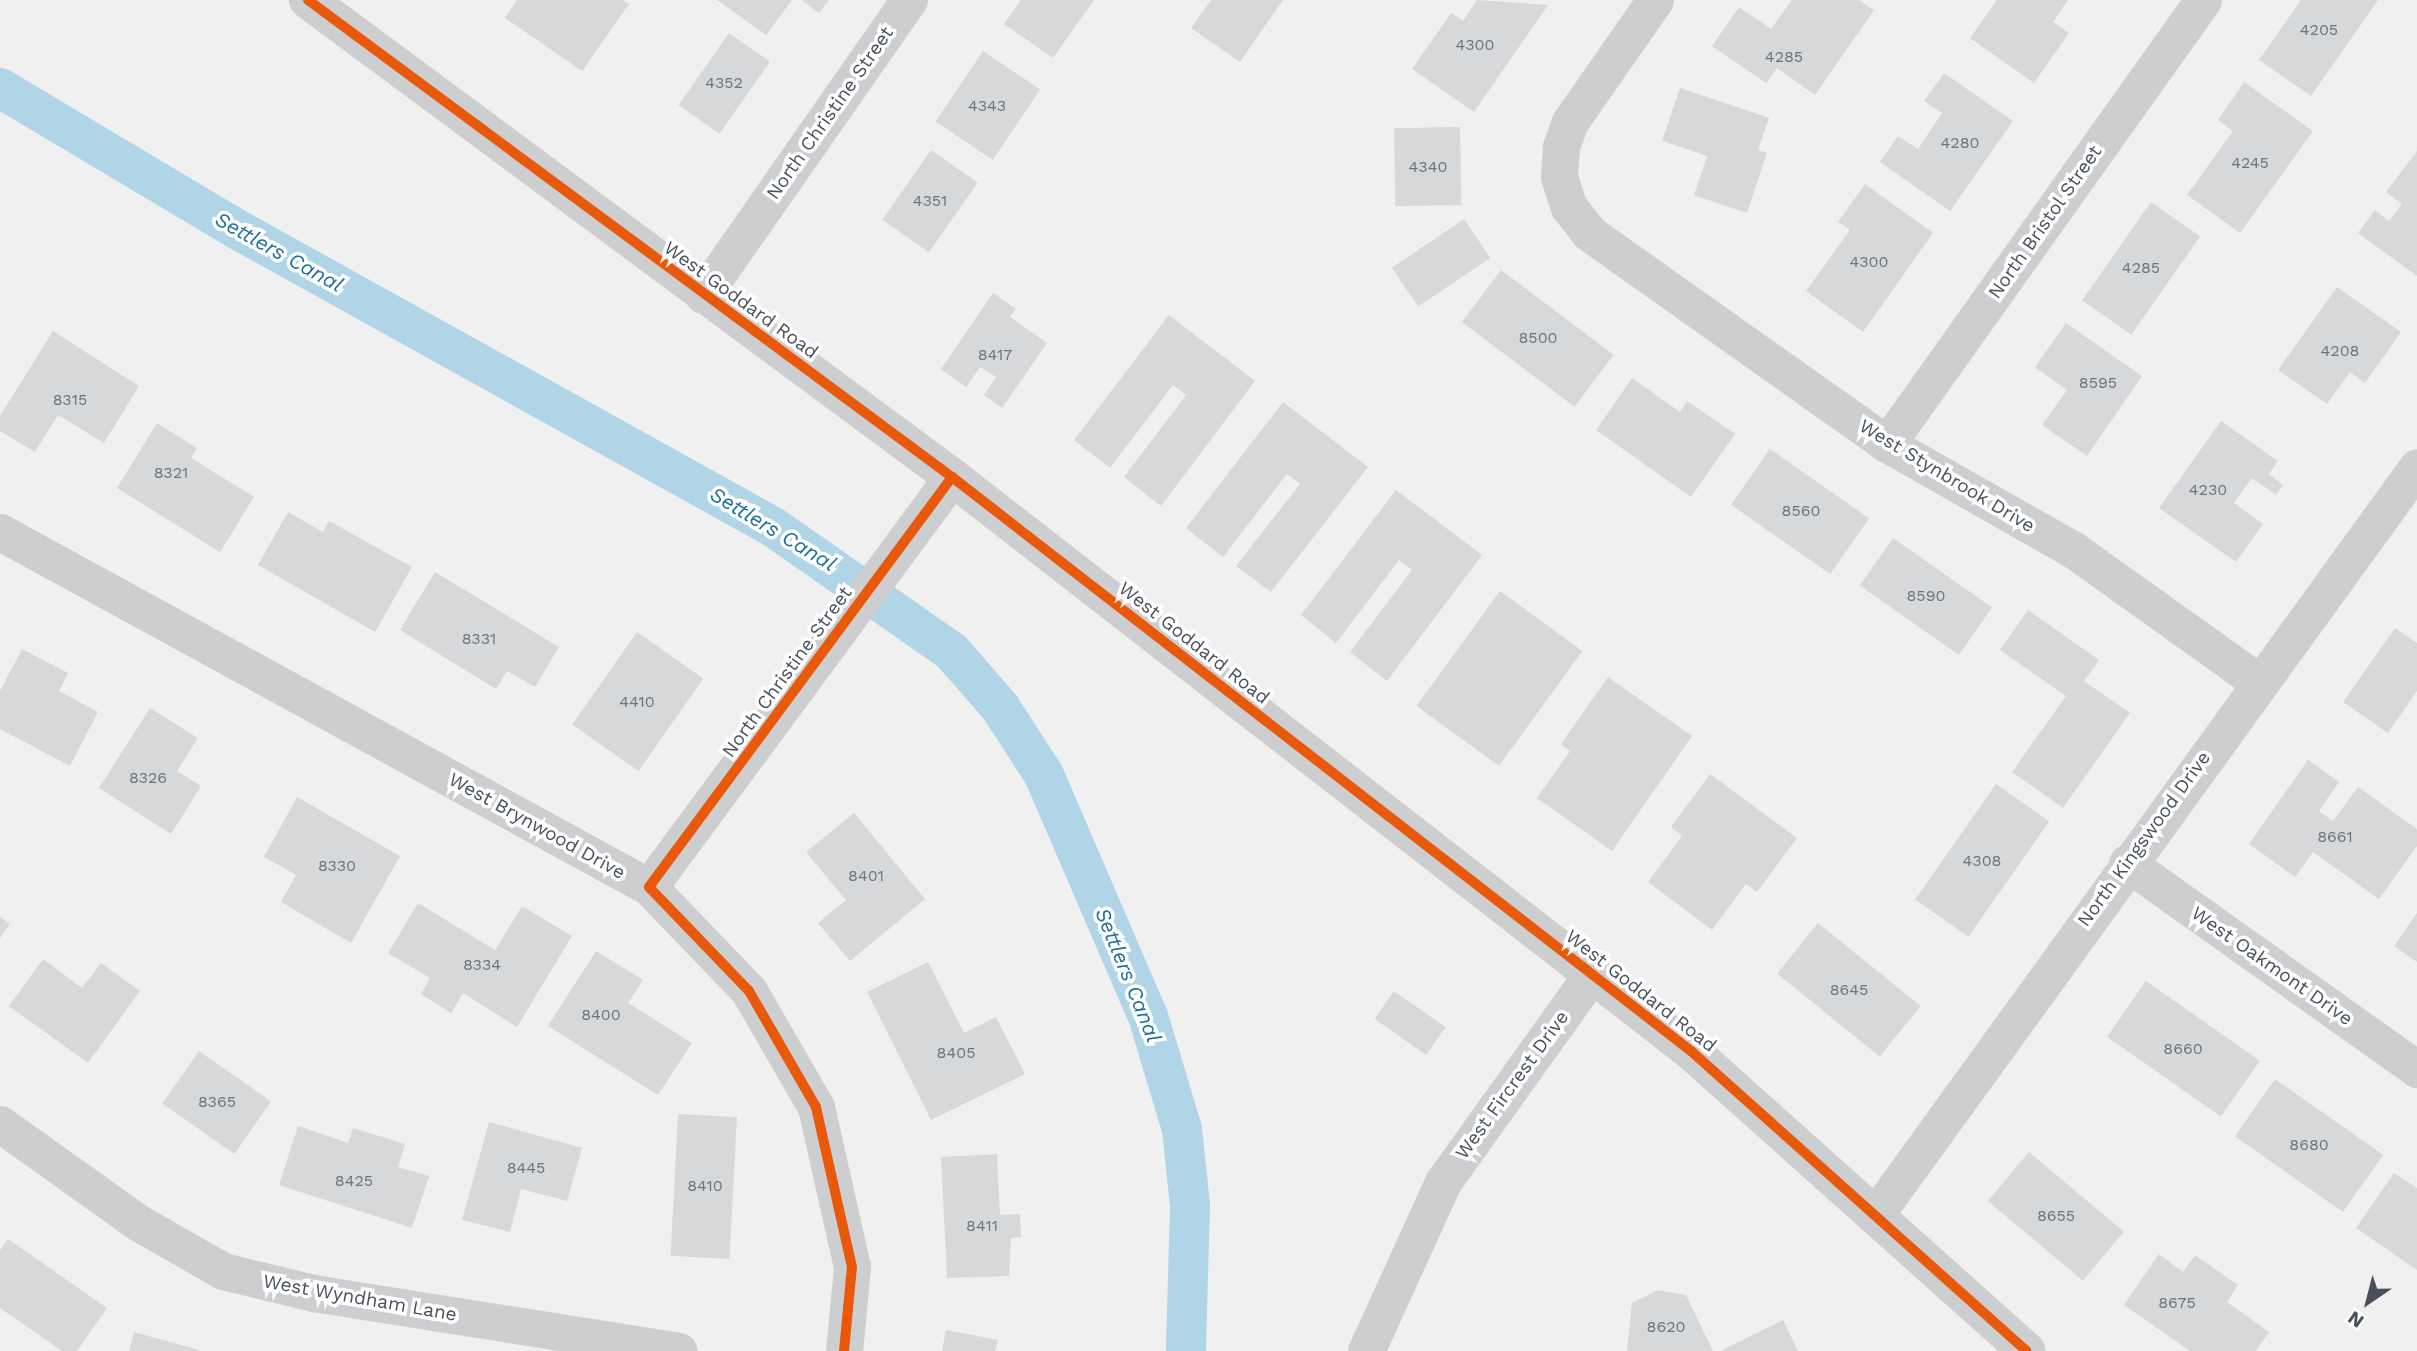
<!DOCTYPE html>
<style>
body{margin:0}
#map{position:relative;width:2417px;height:1351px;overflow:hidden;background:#f0f0f0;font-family:"Work Sans",sans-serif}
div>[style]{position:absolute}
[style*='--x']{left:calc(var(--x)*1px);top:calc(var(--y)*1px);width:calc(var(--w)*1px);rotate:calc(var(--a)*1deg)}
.canal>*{height:40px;margin:-20px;padding:0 20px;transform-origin:20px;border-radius:20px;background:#afd5e6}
.building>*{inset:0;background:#d7d8da;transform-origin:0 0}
.minor>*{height:37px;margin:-18.5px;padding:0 18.5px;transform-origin:18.5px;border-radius:18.5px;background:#ccced0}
.tertiary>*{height:38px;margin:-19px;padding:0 19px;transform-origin:19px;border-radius:19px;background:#ccced0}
.cycleway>*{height:10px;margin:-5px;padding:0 5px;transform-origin:5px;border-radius:5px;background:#e8590c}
span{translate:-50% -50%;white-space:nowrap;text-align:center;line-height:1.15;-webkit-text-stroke:7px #fff;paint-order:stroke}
.number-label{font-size:16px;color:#6e747b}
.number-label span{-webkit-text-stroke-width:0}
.street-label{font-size:19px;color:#49505a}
.water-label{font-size:21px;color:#1b719b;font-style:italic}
.north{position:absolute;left:2333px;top:1267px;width:70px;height:70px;-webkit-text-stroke:5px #fff;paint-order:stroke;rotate:215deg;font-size:19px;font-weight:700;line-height:28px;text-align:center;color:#49505a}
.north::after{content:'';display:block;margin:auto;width:24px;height:32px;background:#49505a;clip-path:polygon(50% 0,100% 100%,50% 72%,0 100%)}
</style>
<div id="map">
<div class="canal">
<i style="--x:0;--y:88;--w:282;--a:30.8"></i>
<i style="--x:242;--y:232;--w:607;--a:29.05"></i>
<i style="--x:773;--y:527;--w:217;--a:34.9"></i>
<i style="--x:951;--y:651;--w:74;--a:48.8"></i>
<i style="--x:1000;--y:707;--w:81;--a:57.1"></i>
<i style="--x:1044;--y:775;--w:262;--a:66.7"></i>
<i style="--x:1148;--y:1016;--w:118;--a:73.3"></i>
<i style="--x:1182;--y:1129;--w:76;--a:84"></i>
<i style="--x:1190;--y:1205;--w:146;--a:91.6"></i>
</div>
<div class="building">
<i style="clip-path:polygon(517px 0,623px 0,629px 4px,582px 71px,505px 18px)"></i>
<i style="clip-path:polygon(717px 0,792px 0,766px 35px)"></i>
<i style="clip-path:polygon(801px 0,829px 0,819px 13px)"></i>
<i style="clip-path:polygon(1021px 0,1094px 0,1053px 58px,1004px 24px)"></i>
<i style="clip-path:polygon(1211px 0,1283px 0,1240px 62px,1191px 28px)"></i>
<i style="clip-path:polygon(1477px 0,1548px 5px,1474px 112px,1412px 69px,1451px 13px,1463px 21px)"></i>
<i style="clip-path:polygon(1792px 0,1859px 0,1874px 10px,1815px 95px,1777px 68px,1766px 83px,1712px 46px,1739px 7px,1771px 29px)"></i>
<i style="clip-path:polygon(1997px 0,2068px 0,2053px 22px,2069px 33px,2034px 83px,1970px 38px)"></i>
<i style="clip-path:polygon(2301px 0,2378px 0,2311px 96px,2259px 60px)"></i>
<i style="left:729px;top:33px;width:50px;height:88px;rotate:35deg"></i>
<i style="left:983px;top:51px;width:69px;height:85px;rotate:34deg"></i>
<i style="clip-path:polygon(1944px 73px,2013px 121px,1950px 211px,1880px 162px,1898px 136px,1918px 149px,1942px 113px,1924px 101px)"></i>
<i style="clip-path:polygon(2244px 82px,2313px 131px,2240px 233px,2187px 195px,2233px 131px,2218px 120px)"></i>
<i style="clip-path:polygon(1680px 88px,1769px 118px,1758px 150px,1767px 153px,1747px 213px,1694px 195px,1707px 156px,1662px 141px)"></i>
<i style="left:1460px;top:127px;width:78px;height:66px;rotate:89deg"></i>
<i style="left:931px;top:150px;width:57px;height:85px;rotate:35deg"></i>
<i style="clip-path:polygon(2417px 151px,2417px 276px,2358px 233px,2375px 210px,2389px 221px,2402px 204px,2386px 192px)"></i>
<i style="clip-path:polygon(1865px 184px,1933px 233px,1863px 332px,1806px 291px,1850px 230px,1838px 222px)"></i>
<i style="left:2151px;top:202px;width:60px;height:120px;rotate:35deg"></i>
<i style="left:1464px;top:219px;width:47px;height:87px;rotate:56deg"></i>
<i style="left:1501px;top:270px;width:141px;height:65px;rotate:37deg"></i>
<i style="clip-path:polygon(2337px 287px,2401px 332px,2365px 383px,2350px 372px,2327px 404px,2278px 370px)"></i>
<i style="clip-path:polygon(993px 293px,1016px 309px,1010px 317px,1047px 343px,1002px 408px,984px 395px,996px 377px,980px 367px,966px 387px,941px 369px)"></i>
<i style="clip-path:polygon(1169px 315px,1255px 381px,1161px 506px,1124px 477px,1186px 395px,1173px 385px,1110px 468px,1074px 440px)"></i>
<i style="clip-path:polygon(2066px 323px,2142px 376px,2087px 456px,2042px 425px,2067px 390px,2035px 367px)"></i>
<i style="clip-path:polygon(53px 331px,139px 386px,104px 443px,58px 415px,35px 452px,0 431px,0 416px)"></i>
<i style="clip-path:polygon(1632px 378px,1680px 412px,1687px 401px,1735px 434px,1691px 497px,1596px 430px)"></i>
<i style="clip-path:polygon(1283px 402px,1368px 467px,1271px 592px,1236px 566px,1300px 484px,1287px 474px,1223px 557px,1186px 528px)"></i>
<i style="clip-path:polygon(2221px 421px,2278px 461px,2269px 474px,2283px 485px,2276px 495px,2252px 478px,2234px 503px,2263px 524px,2236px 562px,2159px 508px)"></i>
<i style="clip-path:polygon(157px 423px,197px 448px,191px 458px,254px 497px,220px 552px,117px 488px)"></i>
<i style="left:1770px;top:449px;width:121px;height:68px;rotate:35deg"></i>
<i style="clip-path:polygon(1396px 490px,1482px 555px,1387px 681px,1350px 652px,1412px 570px,1399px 560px,1336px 643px,1301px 615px)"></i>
<i style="clip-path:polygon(288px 512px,323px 532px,329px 521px,412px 567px,375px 632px,258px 565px)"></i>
<i style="left:1893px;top:538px;width:121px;height:58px;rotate:35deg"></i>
<i style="clip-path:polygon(435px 572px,559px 647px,535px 687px,507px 671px,496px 689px,400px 630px)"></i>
<i style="left:1500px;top:591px;width:102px;height:142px;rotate:36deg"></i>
<i style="clip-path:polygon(2028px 610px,2099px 660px,2084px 681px,2130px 713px,2063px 808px,2012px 772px,2066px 696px,2000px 650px)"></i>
<i style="clip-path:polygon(2395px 628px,2417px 643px,2417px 691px,2388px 733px,2343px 702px)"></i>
<i style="left:637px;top:632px;width:81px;height:113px;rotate:35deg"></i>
<i style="clip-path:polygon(22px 649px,68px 673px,59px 691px,98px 712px,70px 766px,0 729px,0 691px)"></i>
<i style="clip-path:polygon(1608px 677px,1692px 736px,1612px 851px,1537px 798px,1570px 751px,1561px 744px)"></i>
<i style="clip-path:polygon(150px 708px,198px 738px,177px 771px,201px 786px,171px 834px,99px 788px)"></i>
<i style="clip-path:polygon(2308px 760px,2339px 782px,2319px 811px,2333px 821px,2358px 787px,2417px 829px,2417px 846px,2379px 899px,2313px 852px,2295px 877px,2249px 844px)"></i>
<i style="clip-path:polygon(1710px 774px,1797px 838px,1757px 892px,1746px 884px,1712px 930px,1648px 882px,1682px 836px,1671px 827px)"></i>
<i style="left:1996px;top:784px;width:65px;height:141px;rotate:35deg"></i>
<i style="clip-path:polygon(297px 797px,400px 856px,351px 943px,281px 902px,296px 875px,264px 857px)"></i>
<i style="clip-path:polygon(854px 813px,925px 899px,850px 961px,818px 923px,846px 900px,806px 852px)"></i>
<i style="clip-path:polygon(418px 903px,495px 950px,522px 906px,572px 936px,517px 1027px,463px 993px,451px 1013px,421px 994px,430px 978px,388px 953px)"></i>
<i style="clip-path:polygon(2417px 913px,2417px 962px,2394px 946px)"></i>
<i style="clip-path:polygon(0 917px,10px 924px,0 938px)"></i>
<i style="left:1818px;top:923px;width:132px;height:65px;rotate:39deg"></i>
<i style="clip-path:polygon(596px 951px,643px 980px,628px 1003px,692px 1043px,658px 1095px,548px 1026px)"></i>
<i style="clip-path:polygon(43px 959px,82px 988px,101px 963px,140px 991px,88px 1063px,9px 1006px)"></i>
<i style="clip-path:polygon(928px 962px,964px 1033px,996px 1017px,1025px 1074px,931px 1120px,867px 992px)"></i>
<i style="left:2146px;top:981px;width:139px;height:68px;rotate:35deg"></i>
<i style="left:1394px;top:991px;width:63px;height:34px;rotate:35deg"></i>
<i style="left:199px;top:1051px;width:88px;height:64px;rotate:35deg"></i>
<i style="left:2275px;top:1079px;width:132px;height:70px;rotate:35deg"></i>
<i style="left:678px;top:1114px;width:59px;height:142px;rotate:3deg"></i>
<i style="clip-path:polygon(489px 1122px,582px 1148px,567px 1201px,521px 1189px,510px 1232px,462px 1220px)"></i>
<i style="clip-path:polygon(298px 1126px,348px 1143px,353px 1128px,405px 1144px,398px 1167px,429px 1176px,412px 1228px,279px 1185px)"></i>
<i style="left:2029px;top:1152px;width:124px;height:64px;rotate:40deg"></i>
<i style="clip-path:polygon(997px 1154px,1000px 1215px,1020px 1214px,1021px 1237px,1011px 1238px,1009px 1276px,947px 1278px,941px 1157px)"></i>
<i style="clip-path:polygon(2394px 1173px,2417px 1188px,2417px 1270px,2356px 1228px)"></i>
<i style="clip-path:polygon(8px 1239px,107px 1308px,77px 1351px,62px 1351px,0 1308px,0 1250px)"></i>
<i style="clip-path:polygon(2159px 1254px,2183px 1272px,2195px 1255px,2238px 1285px,2227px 1302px,2269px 1332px,2256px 1351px,2190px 1351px,2124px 1305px)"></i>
<i style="clip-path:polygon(1658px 1290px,1686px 1295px,1713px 1351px,1627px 1351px,1632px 1303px)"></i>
<i style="clip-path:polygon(1783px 1320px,1798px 1351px,1720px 1351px)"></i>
<i style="clip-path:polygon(946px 1330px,998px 1340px,995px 1351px,942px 1351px)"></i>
<i style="clip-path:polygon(134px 1332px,199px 1350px,198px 1351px,129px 1351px)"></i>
</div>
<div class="minor">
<i style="--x:1655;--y:0;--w:149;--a:124.9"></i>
<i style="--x:1570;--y:122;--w:27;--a:110"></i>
<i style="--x:1561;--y:147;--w:30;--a:94"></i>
<i style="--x:1559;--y:177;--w:32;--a:72"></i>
<i style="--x:1569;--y:207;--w:33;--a:52"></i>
<i style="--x:1589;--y:233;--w:365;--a:35.3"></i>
<i style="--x:1887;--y:444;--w:216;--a:29.6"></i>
<i style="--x:2075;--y:551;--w:224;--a:35.5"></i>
<i style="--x:703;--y:295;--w:360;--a:-55.1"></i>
<i style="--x:1887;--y:444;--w:545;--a:-54.56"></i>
<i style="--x:0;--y:532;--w:740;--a:28.68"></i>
<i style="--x:649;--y:887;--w:144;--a:46.1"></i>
<i style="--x:749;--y:991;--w:134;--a:60"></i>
<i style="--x:816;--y:1107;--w:164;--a:77.3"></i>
<i style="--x:852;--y:1267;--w:84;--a:95.4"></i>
<i style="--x:2127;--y:863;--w:356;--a:35.4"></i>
<i style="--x:649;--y:887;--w:510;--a:-53.53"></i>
<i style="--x:0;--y:1124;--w:171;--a:35.5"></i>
<i style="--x:139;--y:1223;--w:97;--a:29.7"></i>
<i style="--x:223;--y:1271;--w:93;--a:13.7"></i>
<i style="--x:313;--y:1293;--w:370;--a:9"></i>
<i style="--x:1876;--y:1214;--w:922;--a:-54.09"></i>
<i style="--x:1366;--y:1351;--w:186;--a:-65.5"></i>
<i style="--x:1443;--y:1182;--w:256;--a:-54.4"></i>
</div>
<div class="tertiary">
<i style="--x:308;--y:0;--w:801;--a:36.53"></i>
<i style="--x:952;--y:477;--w:936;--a:37.84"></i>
<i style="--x:1691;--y:1051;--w:450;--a:41.8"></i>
</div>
<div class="cycleway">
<i style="--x:308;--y:0;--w:801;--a:36.53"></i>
<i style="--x:952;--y:477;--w:936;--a:37.84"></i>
<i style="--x:1691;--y:1051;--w:450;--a:41.8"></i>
<i style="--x:844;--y:1351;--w:84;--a:-84.6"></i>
<i style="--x:852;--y:1267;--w:164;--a:-102.7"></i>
<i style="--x:816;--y:1107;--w:134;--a:-120"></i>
<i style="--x:749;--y:991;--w:144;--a:-133.9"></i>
<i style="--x:649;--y:887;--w:510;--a:-53.53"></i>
</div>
<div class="number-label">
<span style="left:2319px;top:30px">4205</span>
<span style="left:1475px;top:45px">4300</span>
<span style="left:1784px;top:57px">4285</span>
<span style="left:724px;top:83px">4352</span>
<span style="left:987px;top:106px">4343</span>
<span style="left:1960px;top:143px">4280</span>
<span style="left:2250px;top:163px">4245</span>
<span style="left:1428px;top:167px">4340</span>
<span style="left:930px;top:201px">4351</span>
<span style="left:1869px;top:262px">4300</span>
<span style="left:2141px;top:268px">4285</span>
<span style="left:1538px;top:338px">8500</span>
<span style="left:2340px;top:351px">4208</span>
<span style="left:995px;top:355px">8417</span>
<span style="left:2098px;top:383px">8595</span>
<span style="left:70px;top:400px">8315</span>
<span style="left:171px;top:473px">8321</span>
<span style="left:2208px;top:490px">4230</span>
<span style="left:1801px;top:511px">8560</span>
<span style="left:1926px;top:596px">8590</span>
<span style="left:479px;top:639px">8331</span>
<span style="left:637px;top:702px">4410</span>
<span style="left:148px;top:778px">8326</span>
<span style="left:2335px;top:837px">8661</span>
<span style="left:1982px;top:861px">4308</span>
<span style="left:337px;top:866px">8330</span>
<span style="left:866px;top:876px">8401</span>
<span style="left:482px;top:965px">8334</span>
<span style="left:1849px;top:990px">8645</span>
<span style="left:601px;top:1015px">8400</span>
<span style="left:2183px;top:1049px">8660</span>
<span style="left:956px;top:1053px">8405</span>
<span style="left:217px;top:1102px">8365</span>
<span style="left:2309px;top:1145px">8680</span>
<span style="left:526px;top:1168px">8445</span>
<span style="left:354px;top:1181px">8425</span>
<span style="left:705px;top:1186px">8410</span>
<span style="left:2056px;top:1216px">8655</span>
<span style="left:982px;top:1226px">8411</span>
<span style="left:2177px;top:1303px">8675</span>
<span style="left:1666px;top:1327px">8620</span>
</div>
<div class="street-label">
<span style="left:830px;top:113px;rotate:-55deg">North Christine Street</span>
<span style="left:2045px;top:222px;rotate:-55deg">North Bristol Street</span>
<span style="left:741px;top:300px;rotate:36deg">West Goddard Road</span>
<span style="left:1947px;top:476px;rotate:31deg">West Stynbrook Drive</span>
<span style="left:1194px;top:643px;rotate:38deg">West Goddard Road</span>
<span style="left:787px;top:672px;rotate:-54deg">North Christine Street</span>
<span style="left:537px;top:826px;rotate:29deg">West Brynwood Drive</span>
<span style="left:2144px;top:839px;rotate:-54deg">North Kingswood Drive</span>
<span style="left:2272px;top:966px;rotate:35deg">West Oakmont Drive</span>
<span style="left:1641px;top:991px;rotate:38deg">West Goddard Road</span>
<span style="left:1512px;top:1085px;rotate:-54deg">West Fircrest Drive</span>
<span style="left:360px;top:1298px;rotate:10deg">West Wyndham Lane</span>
</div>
<div class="water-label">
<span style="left:279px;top:252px;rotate:29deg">Settlers Canal</span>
<span style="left:773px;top:529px;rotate:31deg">Settlers Canal</span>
<span style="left:1128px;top:975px;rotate:68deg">Settlers Canal</span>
</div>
<div class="north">N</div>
</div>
